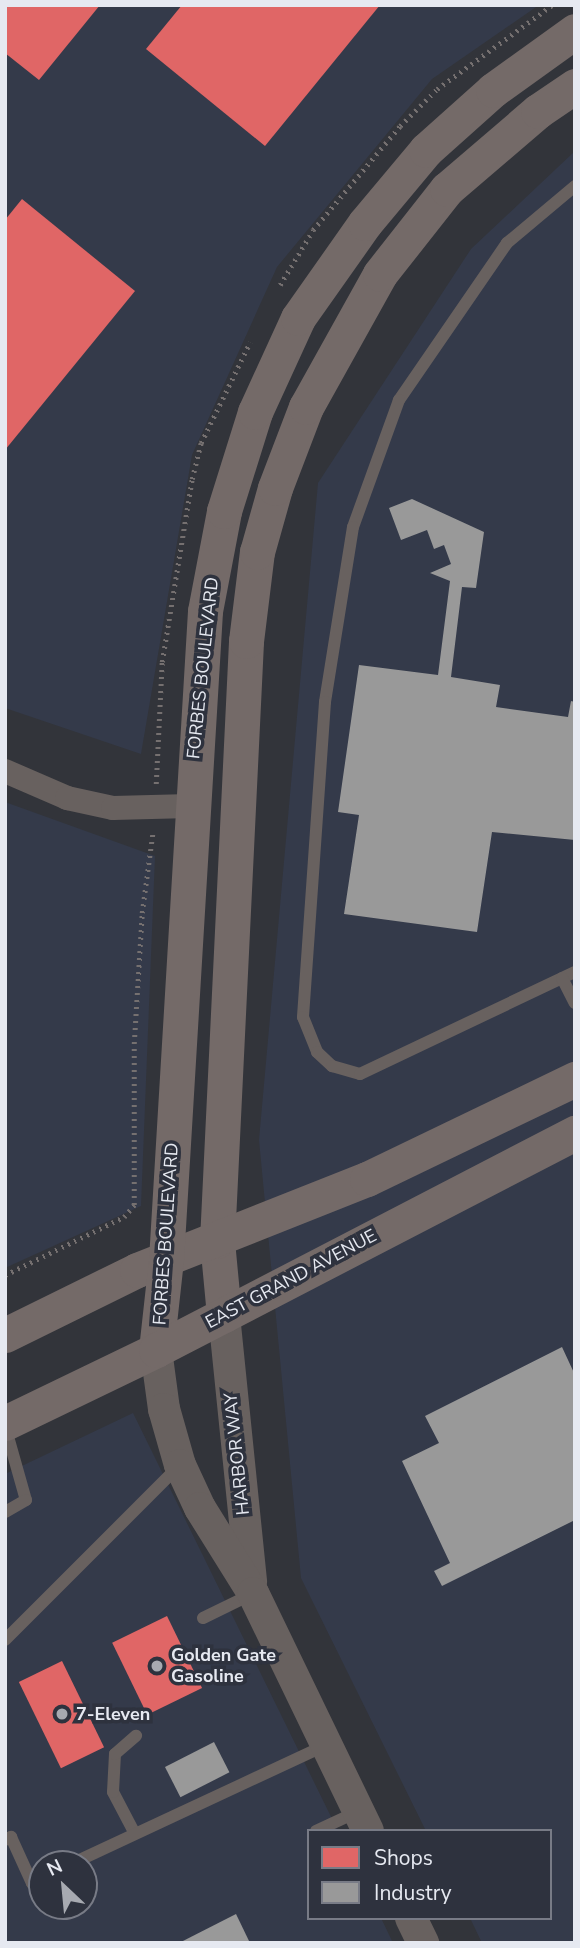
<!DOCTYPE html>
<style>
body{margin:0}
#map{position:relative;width:580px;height:1948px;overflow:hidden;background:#32343a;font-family:"Nunito Sans",sans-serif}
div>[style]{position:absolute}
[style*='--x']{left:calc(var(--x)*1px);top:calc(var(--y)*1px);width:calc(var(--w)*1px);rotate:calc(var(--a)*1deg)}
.built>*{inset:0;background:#343a4a}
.shops>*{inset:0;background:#e06666;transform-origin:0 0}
.industry>*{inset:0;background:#999;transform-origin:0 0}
.path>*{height:4.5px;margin-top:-2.25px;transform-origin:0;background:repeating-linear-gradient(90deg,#757070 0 2px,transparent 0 7px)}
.service>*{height:12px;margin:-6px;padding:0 6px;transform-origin:6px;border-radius:6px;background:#68615f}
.minor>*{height:24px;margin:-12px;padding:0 12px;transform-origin:12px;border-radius:12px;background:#68615f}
.tertiary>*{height:32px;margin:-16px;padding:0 16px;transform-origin:16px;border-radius:16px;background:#68615f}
.secondary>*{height:35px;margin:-17.5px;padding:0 17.5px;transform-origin:17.5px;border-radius:17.5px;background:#746a68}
.dots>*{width:19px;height:19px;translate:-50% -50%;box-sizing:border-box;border:4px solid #2e323e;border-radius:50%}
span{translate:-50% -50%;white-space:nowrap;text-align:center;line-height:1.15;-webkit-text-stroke:7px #2e323e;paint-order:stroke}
.street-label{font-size:18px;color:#e6e9f1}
.poi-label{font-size:18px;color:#e6e9f1;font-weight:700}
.left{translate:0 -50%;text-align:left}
.frame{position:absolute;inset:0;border:7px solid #e6e9f1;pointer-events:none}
.legend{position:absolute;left:307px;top:1829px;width:245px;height:91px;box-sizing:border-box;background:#2e323e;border:2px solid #787b86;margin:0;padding:9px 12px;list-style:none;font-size:21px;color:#e6e9f1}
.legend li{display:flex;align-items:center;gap:14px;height:35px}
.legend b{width:35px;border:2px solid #787b86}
.north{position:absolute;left:28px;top:1850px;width:70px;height:70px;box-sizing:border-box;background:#2e323e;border:2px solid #787b86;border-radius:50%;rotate:334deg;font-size:19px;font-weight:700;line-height:28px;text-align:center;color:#e6e9f1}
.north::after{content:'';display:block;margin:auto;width:24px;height:32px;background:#a7aab1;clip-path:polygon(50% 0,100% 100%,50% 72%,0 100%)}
</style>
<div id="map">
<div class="built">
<i style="clip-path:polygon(5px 5px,539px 5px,432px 79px,277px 267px,192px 455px,141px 754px,5px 708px)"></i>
<i style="clip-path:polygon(575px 151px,575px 1943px,482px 1943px,470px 1918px,550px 1918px,550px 1831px,426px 1831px,301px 1578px,259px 1140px,318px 483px,471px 249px)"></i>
<i style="clip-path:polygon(5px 802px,155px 856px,141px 1206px,5px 1268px)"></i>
<i style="clip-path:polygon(evenodd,133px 1413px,338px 1831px,309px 1831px,309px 1918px,381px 1918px,393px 1943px,5px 1943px,5px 1474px,133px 1413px,42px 1864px,84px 1864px,84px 1906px,42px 1906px,42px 1864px)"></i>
</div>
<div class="shops">
<i style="clip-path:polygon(5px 5px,100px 5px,39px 80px,5px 53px)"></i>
<i style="clip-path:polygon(182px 5px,380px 5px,265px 146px,146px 49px)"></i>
<i style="clip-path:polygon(22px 199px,135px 291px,5px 450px,5px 220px)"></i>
<i style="left:167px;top:1616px;width:80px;height:61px;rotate:64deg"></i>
<i style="left:62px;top:1661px;width:96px;height:48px;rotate:64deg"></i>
</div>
<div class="industry">
<i style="clip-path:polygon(412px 499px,484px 532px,476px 588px,462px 587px,451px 677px,500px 685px,496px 707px,568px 717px,571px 701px,575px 702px,575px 840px,492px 832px,477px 932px,344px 914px,359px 815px,338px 812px,359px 665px,438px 675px,450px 581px,430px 573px,451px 564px,444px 545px,434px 549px,427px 530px,401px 540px,389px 508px)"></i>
<i style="clip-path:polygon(562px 1347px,575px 1375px,575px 1520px,442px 1586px,434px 1571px,450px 1563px,402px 1461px,439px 1443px,425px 1416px)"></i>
<i style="left:214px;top:1742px;width:34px;height:55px;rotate:63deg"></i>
<i style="clip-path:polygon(236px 1914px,250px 1943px,179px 1943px)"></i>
</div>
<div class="path">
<i style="--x:280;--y:285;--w:64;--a:-59"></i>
<i style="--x:313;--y:230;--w:136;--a:-50.1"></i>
<i style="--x:400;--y:126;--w:52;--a:-45"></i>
<i style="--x:437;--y:89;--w:142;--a:-36.1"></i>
<i style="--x:156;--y:784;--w:122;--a:-87.2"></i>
<i style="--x:162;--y:662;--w:185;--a:-80.7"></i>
<i style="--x:192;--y:479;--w:37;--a:-76"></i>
<i style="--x:201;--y:443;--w:112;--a:-64.1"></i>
<i style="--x:5;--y:1275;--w:132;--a:-26"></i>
<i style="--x:124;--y:1217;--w:16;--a:-50"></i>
<i style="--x:134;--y:1205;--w:161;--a:-90"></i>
<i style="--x:134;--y:1044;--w:131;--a:-86.5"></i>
<i style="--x:142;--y:913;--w:83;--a:-82.4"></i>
</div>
<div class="service">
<i style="--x:575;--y:186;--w:89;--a:140"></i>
<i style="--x:507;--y:243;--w:191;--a:124.5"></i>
<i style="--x:399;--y:400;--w:135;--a:109.9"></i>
<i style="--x:353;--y:527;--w:177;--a:99.1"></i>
<i style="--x:325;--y:702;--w:316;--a:94"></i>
<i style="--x:303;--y:1017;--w:38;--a:68"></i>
<i style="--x:317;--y:1052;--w:21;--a:43"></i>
<i style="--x:332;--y:1066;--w:29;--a:16"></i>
<i style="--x:360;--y:1074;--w:238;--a:-25.4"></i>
<i style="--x:562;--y:978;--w:28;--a:63"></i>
<i style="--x:5;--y:1426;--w:77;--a:74.2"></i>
<i style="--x:26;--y:1500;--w:24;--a:150"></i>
<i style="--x:203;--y:1618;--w:55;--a:-26.1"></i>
<i style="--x:5;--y:1640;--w:247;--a:-45"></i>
<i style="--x:316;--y:1831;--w:45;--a:-24.9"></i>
<i style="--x:134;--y:1832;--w:45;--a:-117.7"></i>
<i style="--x:113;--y:1792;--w:38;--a:-87"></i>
<i style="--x:115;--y:1754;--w:28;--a:-41"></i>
<i style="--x:5;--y:1840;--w:7;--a:-27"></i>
<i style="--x:11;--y:1837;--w:51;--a:65.5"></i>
<i style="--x:32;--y:1883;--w:11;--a:-27"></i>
<i style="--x:71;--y:1864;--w:281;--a:-25"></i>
</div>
<div class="minor">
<i style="--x:5;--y:771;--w:68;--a:23.5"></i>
<i style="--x:67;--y:798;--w:47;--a:12.3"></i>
<i style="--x:113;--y:808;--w:77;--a:-1.5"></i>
</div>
<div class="tertiary">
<i style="--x:224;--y:1315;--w:268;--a:84.2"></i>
<i style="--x:156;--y:1350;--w:60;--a:82.3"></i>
<i style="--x:164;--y:1409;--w:58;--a:74.1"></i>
<i style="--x:180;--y:1465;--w:47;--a:65.1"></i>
<i style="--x:200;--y:1508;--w:100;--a:58.1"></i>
<i style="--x:253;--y:1593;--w:264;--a:64.2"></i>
<i style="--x:411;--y:1918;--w:28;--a:64"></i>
</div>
<div class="secondary">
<i style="--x:224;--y:1315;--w:74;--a:-95.4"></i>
<i style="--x:217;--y:1241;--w:601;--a:-87.23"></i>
<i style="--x:246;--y:641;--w:90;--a:-83"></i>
<i style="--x:257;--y:552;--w:66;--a:-74.3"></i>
<i style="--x:275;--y:488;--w:87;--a:-69.1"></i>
<i style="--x:306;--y:407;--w:152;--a:-60.9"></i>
<i style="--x:380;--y:274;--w:108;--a:-51.8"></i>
<i style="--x:447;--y:189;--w:120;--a:-40.6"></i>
<i style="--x:538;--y:111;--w:45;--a:-34"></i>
<i style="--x:5;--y:1335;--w:147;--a:-26.2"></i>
<i style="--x:137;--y:1270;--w:247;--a:-21.6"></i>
<i style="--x:367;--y:1179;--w:231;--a:-25.7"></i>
<i style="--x:156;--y:1350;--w:91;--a:-83.7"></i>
<i style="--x:166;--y:1260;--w:650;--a:-86.56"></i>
<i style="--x:205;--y:611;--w:102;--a:-79.2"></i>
<i style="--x:224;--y:511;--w:104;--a:-72.6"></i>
<i style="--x:255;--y:412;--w:103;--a:-65.4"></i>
<i style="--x:298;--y:318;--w:116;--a:-54.8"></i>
<i style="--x:365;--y:223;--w:95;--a:-50.1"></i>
<i style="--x:426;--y:150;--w:90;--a:-41.8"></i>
<i style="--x:493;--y:90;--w:101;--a:-35.7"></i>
<i style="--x:5;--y:1423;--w:168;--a:-25.8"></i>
<i style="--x:156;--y:1350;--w:472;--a:-27.4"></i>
</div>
<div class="dots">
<i style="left:157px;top:1666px;background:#a7aab1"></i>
<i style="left:62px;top:1714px;background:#a7aab1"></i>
</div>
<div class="street-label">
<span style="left:203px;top:668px;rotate:-84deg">FORBES BOULEVARD</span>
<span style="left:166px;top:1234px;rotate:-86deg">FORBES BOULEVARD</span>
<span style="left:291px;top:1279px;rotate:-28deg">EAST GRAND AVENUE</span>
<span style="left:237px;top:1454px;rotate:-96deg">HARBOR WAY</span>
</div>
<div class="poi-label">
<span class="left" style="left:171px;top:1666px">Golden Gate<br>Gasoline</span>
<span class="left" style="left:76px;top:1714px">7-Eleven</span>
</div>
<div class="frame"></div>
<ul class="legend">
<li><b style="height:19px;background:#e06666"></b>Shops</li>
<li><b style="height:19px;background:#999"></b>Industry</li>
</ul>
<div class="north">N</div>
</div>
